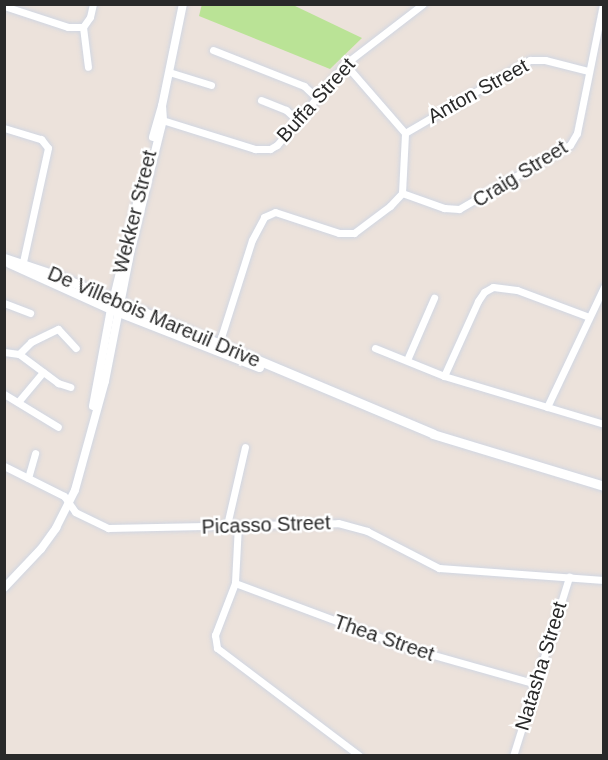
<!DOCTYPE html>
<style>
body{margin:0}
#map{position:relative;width:608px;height:760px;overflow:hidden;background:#ece2db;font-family:Helvetica,sans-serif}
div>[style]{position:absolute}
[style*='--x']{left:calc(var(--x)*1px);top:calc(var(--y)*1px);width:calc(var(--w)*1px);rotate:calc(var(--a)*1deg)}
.green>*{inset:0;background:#bae396}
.roads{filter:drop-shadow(0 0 2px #d0d6e2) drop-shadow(0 0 2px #d0d6e2)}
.minor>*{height:7px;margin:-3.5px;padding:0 3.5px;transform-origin:3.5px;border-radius:3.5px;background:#fff}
.tertiary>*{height:8px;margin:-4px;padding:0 4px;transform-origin:4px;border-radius:4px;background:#fff}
.secondary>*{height:9px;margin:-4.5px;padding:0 4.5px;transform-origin:4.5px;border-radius:4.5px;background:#fff}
span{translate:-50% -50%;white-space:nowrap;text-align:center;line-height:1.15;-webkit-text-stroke:5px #fff;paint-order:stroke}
.street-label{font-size:20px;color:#292929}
.frame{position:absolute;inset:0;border:6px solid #292929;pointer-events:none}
</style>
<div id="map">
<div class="green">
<i style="clip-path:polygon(202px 4px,293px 5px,362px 38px,330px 69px,199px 16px)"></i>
</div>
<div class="roads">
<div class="minor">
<i style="--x:4;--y:6;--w:67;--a:18.2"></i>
<i style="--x:68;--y:27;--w:15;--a:0"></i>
<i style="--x:83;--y:27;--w:40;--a:82.9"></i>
<i style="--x:83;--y:27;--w:12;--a:-55"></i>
<i style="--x:90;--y:17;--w:13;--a:-77"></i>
<i style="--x:213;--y:50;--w:98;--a:21.6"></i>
<i style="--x:304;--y:86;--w:16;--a:43"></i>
<i style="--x:169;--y:72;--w:44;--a:17.2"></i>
<i style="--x:261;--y:100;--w:27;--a:22"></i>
<i style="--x:286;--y:110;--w:15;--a:42"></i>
<i style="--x:159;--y:119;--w:101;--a:17.4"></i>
<i style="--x:255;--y:149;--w:15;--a:0"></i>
<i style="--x:270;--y:149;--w:8;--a:-30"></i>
<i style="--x:277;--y:145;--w:106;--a:-50"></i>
<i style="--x:345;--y:64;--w:98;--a:-37.6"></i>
<i style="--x:4;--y:128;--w:39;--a:17"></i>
<i style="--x:41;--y:139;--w:11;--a:52"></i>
<i style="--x:48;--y:148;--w:121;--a:102.4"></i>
<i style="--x:405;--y:133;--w:145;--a:-30.3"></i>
<i style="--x:530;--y:60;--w:15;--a:0"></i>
<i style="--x:545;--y:60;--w:44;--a:14.3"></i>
<i style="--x:402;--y:193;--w:45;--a:19.7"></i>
<i style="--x:444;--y:208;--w:15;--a:4"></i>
<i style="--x:459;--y:209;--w:128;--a:-30"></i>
<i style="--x:570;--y:145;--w:14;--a:-60"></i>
<i style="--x:577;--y:133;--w:132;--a:-78.6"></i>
<i style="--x:4;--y:303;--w:28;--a:21"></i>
<i style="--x:218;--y:347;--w:112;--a:-72.4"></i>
<i style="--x:252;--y:240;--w:26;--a:-62"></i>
<i style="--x:264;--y:217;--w:12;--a:-24"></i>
<i style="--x:275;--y:212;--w:67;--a:18.2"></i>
<i style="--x:339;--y:233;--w:15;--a:0"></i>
<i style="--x:354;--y:233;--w:45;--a:-36.9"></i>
<i style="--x:390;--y:206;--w:18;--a:-47"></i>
<i style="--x:402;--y:193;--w:60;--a:-87.1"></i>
<i style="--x:405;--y:133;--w:91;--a:-131"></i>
<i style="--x:375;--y:348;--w:74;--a:22.1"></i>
<i style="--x:444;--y:376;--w:167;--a:16.7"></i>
<i style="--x:4;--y:352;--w:15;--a:8"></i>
<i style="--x:19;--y:354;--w:49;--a:36.6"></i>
<i style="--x:58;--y:383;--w:13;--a:18"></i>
<i style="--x:19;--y:354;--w:17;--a:-45"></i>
<i style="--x:31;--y:342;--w:30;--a:-26"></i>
<i style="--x:58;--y:329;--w:26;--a:47"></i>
<i style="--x:407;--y:360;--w:68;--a:-66.5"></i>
<i style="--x:444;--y:376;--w:82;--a:-65.6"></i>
<i style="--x:478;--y:301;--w:11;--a:-56"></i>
<i style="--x:484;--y:292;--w:10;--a:-29"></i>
<i style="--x:493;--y:287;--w:24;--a:7"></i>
<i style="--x:517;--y:290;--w:77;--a:20.6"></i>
<i style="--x:4;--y:394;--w:63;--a:31.4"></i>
<i style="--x:18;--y:402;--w:39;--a:-50"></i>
<i style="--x:547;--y:407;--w:133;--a:-64.6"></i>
<i style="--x:4;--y:466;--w:67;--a:26.6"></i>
<i style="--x:64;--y:496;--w:19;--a:55"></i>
<i style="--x:75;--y:512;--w:37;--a:26"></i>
<i style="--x:108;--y:528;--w:230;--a:-1.2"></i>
<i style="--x:338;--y:523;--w:30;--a:15"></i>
<i style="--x:367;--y:531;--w:81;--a:27.2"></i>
<i style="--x:439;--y:568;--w:165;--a:4.2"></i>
<i style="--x:28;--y:478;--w:26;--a:-74"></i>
<i style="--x:227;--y:525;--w:80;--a:-77"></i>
<i style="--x:238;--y:525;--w:58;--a:93"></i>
<i style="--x:235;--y:583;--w:56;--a:111"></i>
<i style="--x:215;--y:635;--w:13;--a:81"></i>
<i style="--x:217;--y:648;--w:179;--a:37.1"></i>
<i style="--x:235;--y:583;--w:186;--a:20.5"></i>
<i style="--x:409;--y:648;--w:132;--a:15.8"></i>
<i style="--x:513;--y:756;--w:188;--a:-72.6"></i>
</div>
<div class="tertiary">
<i style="--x:153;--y:137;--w:32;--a:-74"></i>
<i style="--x:162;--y:106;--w:104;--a:-78.4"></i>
<i style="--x:93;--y:406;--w:99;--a:-79.5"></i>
<i style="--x:111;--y:309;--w:113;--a:-76.2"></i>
<i style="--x:4;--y:588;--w:54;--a:-46.5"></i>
<i style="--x:41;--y:549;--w:26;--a:-54"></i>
<i style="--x:56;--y:528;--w:42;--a:-63.4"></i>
<i style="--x:75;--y:490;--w:113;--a:-74.6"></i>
<i style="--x:105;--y:381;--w:130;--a:-78.9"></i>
<i style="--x:130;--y:253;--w:137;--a:-76.1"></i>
<i style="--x:163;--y:120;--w:14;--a:-94"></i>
</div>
<div class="secondary">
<i style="--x:4;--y:258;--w:57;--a:18.4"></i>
<i style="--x:58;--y:276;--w:407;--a:22.8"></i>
<i style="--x:433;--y:434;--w:179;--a:16.9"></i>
<i style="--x:9;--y:263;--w:112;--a:24.3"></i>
<i style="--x:111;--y:309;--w:159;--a:21.4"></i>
</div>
</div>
<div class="street-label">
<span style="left:478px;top:91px;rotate:-29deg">Anton Street</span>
<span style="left:316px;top:100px;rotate:-48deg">Buffa Street</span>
<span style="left:520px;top:174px;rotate:-32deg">Craig Street</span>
<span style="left:135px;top:212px;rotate:-76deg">Wekker Street</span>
<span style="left:154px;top:317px;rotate:23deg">De Villebois Mareuil Drive</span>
<span style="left:266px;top:525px;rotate:-2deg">Picasso Street</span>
<span style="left:384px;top:638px;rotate:19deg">Thea Street</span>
<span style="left:541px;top:666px;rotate:-73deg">Natasha Street</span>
</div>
<div class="frame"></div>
</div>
